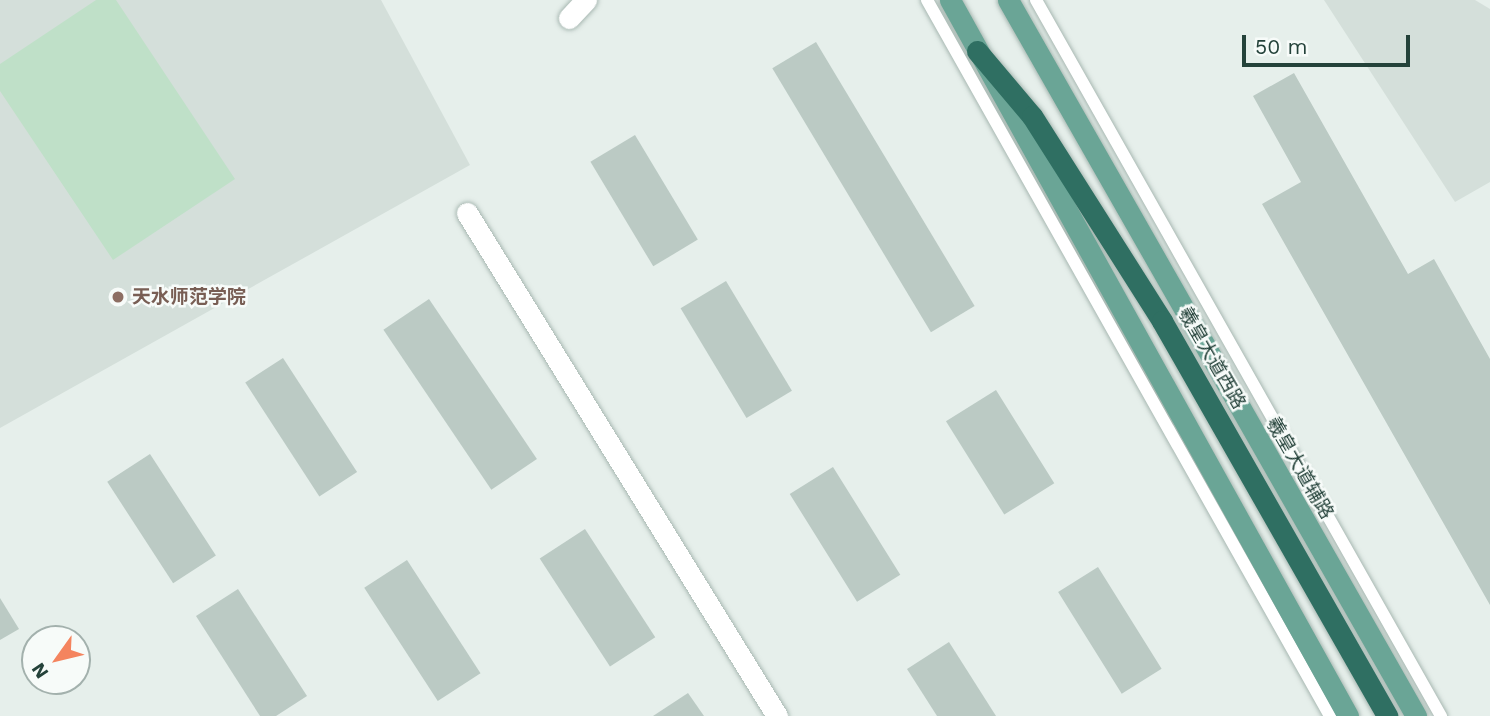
<!DOCTYPE html>
<meta charset="utf-8">
<style>
body{margin:0}
#map{position:relative;width:1490px;height:716px;overflow:hidden;background:#e6efeb;font-family:"Work Sans","Noto Sans SC",sans-serif}
div>[style]{position:absolute}
[style*='--x']{left:calc(var(--x)*1px);top:calc(var(--y)*1px);width:calc(var(--w)*1px);rotate:calc(var(--a)*1deg)}
.built>*{inset:0;background:#d4dfda}
.green>*{inset:0;background:#bfe0c8}
.building>*{inset:0;background:#bbcac4;transform-origin:0 0}
.roads{filter:drop-shadow(0 0 2px #a8b8b2) drop-shadow(0 0 2px #a8b8b2)}
.lane>*{height:12px;margin:-6px;padding:0 6px;transform-origin:6px;border-radius:6px;background:#fff}
.street>*{height:21px;margin:-10.5px;padding:0 10.5px;transform-origin:10.5px;border-radius:10.5px;background:#fff}
.primary>*{height:21px;margin:-10.5px;padding:0 10.5px;transform-origin:10.5px;border-radius:10.5px;background:#6aa596}
.highway>*{height:21px;margin:-10.5px;padding:0 10.5px;transform-origin:10.5px;border-radius:10.5px;background:#2f6f62}
.dots>*{width:19px;height:19px;translate:-50% -50%;box-sizing:border-box;border:4px solid #f7fbf9;border-radius:50%}
span{translate:-50% -50%;white-space:nowrap;text-align:center;line-height:1.15;-webkit-text-stroke:5px #f7fbf9;paint-order:stroke}
.education-label{font-size:19px;color:#785e54;font-weight:700}
.left{translate:0 -50%;text-align:left}
.street-label{font-size:19px;color:#24423a}
.north{position:absolute;left:21px;top:625px;width:70px;height:70px;box-sizing:border-box;background:#f7fbf9;border:2px solid #a3b1ad;border-radius:50%;rotate:236deg;font-size:19px;font-weight:700;line-height:28px;text-align:center;color:#24423a}
.north::after{content:'';display:block;margin:auto;width:24px;height:32px;background:#f4845f;clip-path:polygon(50% 0,100% 100%,50% 72%,0 100%)}
.scale{position:absolute;left:1242px;top:35px;width:168px;height:32px;box-sizing:border-box;border:4px solid #24423a;border-top:0;padding-left:9px;font-size:21px;line-height:24px;white-space:nowrap;color:#24423a;-webkit-text-stroke:5px #f7fbf9;paint-order:stroke}
</style>
<div id="map">
<div class="built">
<i style="clip-path:polygon(0 0,381px 0,470px 165px,0 428px)"></i>
<i style="clip-path:polygon(1324px 0,1475px 0,1490px 9px,1490px 182px,1455px 202px)"></i>
</div>
<div class="green">
<i style="clip-path:polygon(96px 0,116px 0,235px 179px,113px 260px,0 91px,0 64px)"></i>
</div>
<div class="building">
<i style="left:816px;top:42px;width:308px;height:51px;rotate:59deg"></i>
<i style="clip-path:polygon(1294px 73px,1408px 274px,1434px 259px,1490px 359px,1490px 605px,1262px 204px,1301px 182px,1253px 96px)"></i>
<i style="left:635px;top:135px;width:122px;height:52px;rotate:59deg"></i>
<i style="left:726px;top:281px;width:128px;height:53px;rotate:59deg"></i>
<i style="left:429px;top:299px;width:193px;height:55px;rotate:56deg"></i>
<i style="left:283px;top:358px;width:136px;height:45px;rotate:57deg"></i>
<i style="left:996px;top:390px;width:110px;height:59px;rotate:58deg"></i>
<i style="left:150px;top:454px;width:121px;height:51px;rotate:57deg"></i>
<i style="left:833px;top:467px;width:127px;height:51px;rotate:58deg"></i>
<i style="left:585px;top:529px;width:129px;height:54px;rotate:57deg"></i>
<i style="left:407px;top:560px;width:135px;height:51px;rotate:57deg"></i>
<i style="left:1098px;top:567px;width:120px;height:47px;rotate:58deg"></i>
<i style="clip-path:polygon(238px 589px,307px 696px,276px 716px,260px 716px,196px 616px)"></i>
<i style="clip-path:polygon(0 598px,19px 629px,0 640px)"></i>
<i style="clip-path:polygon(949px 642px,996px 716px,937px 716px,907px 669px)"></i>
<i style="clip-path:polygon(688px 693px,704px 716px,653px 716px)"></i>
</div>
<div class="roads">
<div class="lane">
<i style="--x:927;--y:0;--w:822;--a:60.63"></i>
<i style="--x:1036;--y:0;--w:823;--a:60.51"></i>
</div>
<div class="street">
<i style="--x:569;--y:18;--w:25;--a:-47"></i>
<i style="--x:467;--y:213;--w:591;--a:58.35"></i>
</div>
<div class="primary">
<i style="--x:950;--y:0;--w:819;--a:60.93"></i>
<i style="--x:1008;--y:0;--w:824;--a:60.32"></i>
</div>
<div class="highway">
<i style="--x:977;--y:51;--w:85;--a:49.8"></i>
<i style="--x:1032;--y:116;--w:243;--a:57.6"></i>
<i style="--x:1162;--y:321;--w:455;--a:60.3"></i>
</div>
</div>
<div class="dots">
<i style="left:118px;top:297px;background:#8d6e63"></i>
</div>
<div class="education-label">
<span class="left" style="left:132px;top:297px">天水师范学院</span>
</div>
<div class="street-label">
<span style="left:1212px;top:358px;rotate:60deg">羲皇大道西路</span>
<span style="left:1300px;top:468px;rotate:60deg">羲皇大道辅路</span>
</div>
<div class="north">N</div>
<div class="scale">50 m</div>
</div>
